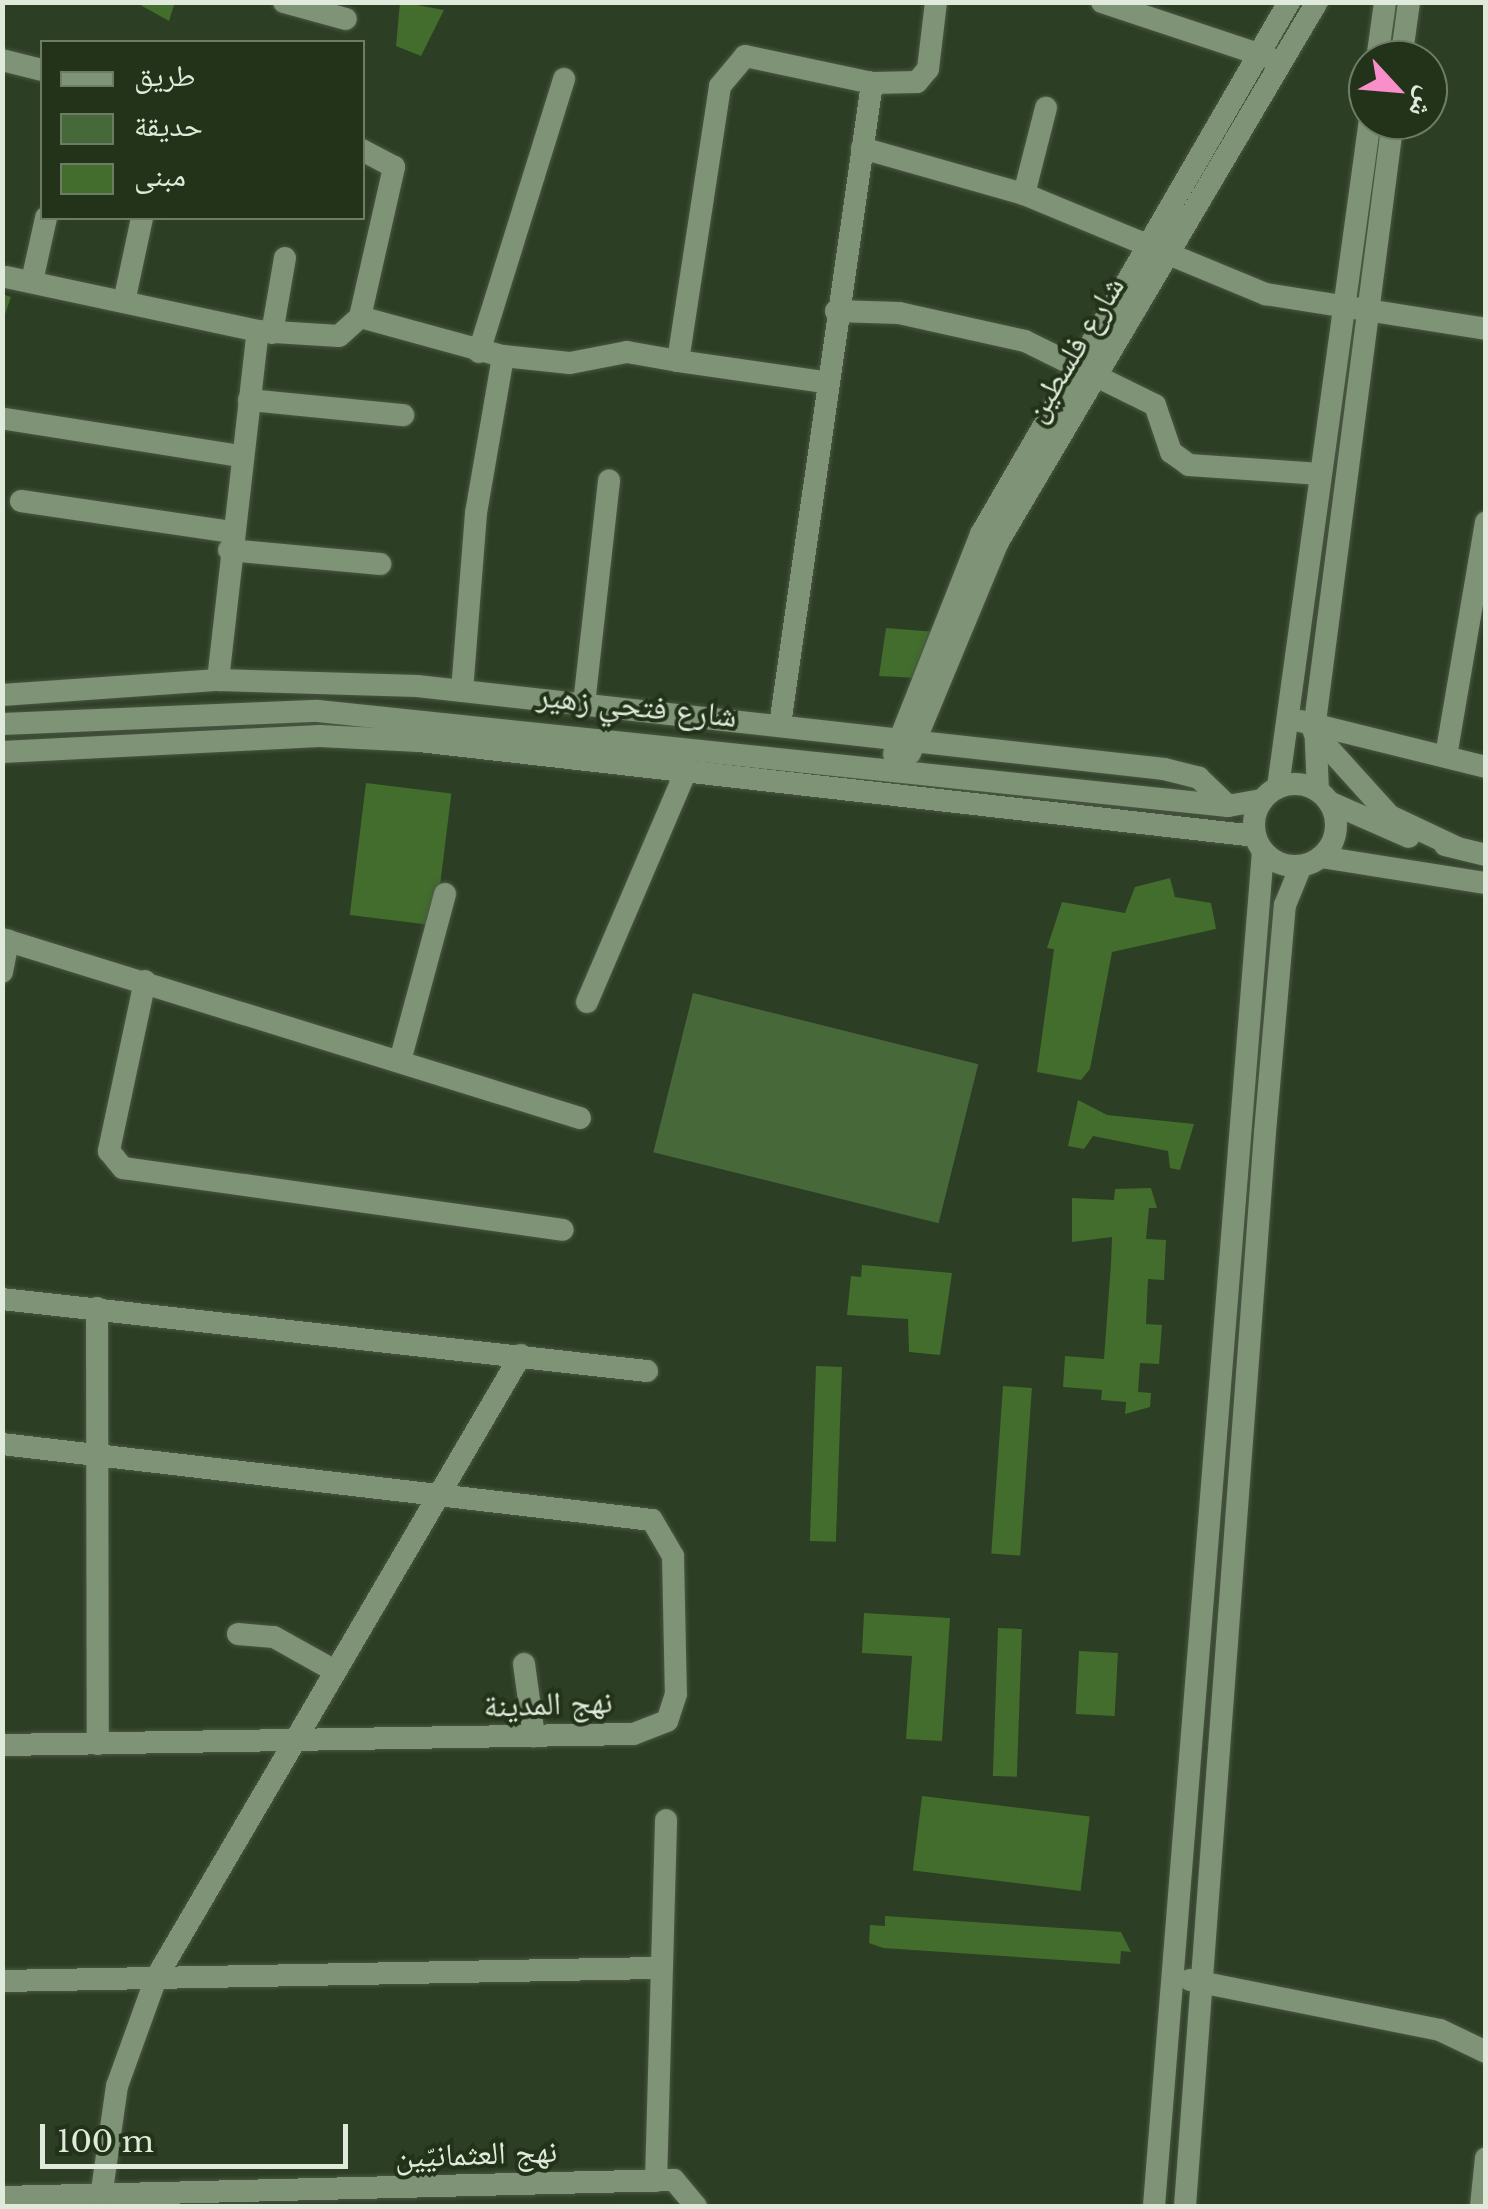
<!DOCTYPE html>
<meta charset="utf-8">
<style>
body{margin:0}
#map{position:relative;width:1488px;height:2209px;overflow:hidden;background:#2c3e24;font-family:"Libre Baskerville","Noto Naskh Arabic",serif}
div>[style]{position:absolute}
[style*='--x']{left:calc(var(--x)*1px);top:calc(var(--y)*1px);width:calc(var(--w)*1px);rotate:calc(var(--a)*1deg)}
.green>*{inset:0;background:#476839;transform-origin:0 0}
.building>*{inset:0;background:#426d2d;transform-origin:0 0}
.roads{filter:drop-shadow(0 0 2px #495742) drop-shadow(0 0 2px #495742)}
.minor>*{height:22px;margin:-11px;padding:0 11px;transform-origin:11px;border-radius:11px;background:#7f9376}
.minor>.ring{margin:-11px;padding:0;box-sizing:content-box;background:none;border:22px solid #7f9376;border-radius:50%}
span{translate:-50% -50%;white-space:nowrap;text-align:center;line-height:1.15;-webkit-text-stroke:8px #22331a;paint-order:stroke}
.street-label{font-size:32px;color:#dfeada}
.frame{position:absolute;inset:0;border:5px solid #dfeada;pointer-events:none}
.legend{position:absolute;left:40px;top:40px;width:325px;height:180px;box-sizing:border-box;background:#22331a;border:2px solid #6e7c67;margin:0;padding:12px 18px;list-style:none;font-size:30px;color:#dfeada}
.legend li{display:flex;align-items:center;gap:20px;height:50px}
.legend b{width:50px;border:2px solid #6e7c67}
.north{position:absolute;left:1348px;top:40px;width:100px;height:100px;box-sizing:border-box;background:#22331a;border:2px solid #6e7c67;border-radius:50%;rotate:116deg;font-size:28px;font-weight:700;line-height:40px;text-align:center;color:#dfeada}
.north::after{content:'';display:block;margin:auto;width:35px;height:45px;background:#f98fca;clip-path:polygon(50% 0,100% 100%,50% 72%,0 100%)}
.scale{position:absolute;left:40px;top:2124px;width:308px;height:45px;box-sizing:border-box;border:5px solid #dfeada;border-top:0;padding-left:12px;font-size:30px;line-height:35px;white-space:nowrap;color:#dfeada;-webkit-text-stroke:8px #22331a;paint-order:stroke}
</style>
<div id="map">
<div class="green">
<i style="left:693px;top:993px;width:294px;height:164px;rotate:14deg"></i>
</div>
<div class="building">
<i style="clip-path:polygon(135px 2px,175px 2px,169px 21px)"></i>
<i style="clip-path:polygon(400px 2px,444px 10px,421px 56px,396px 46px)"></i>
<i style="clip-path:polygon(2px 294px,11px 297px,3px 320px,2px 320px)"></i>
<i style="clip-path:polygon(886px 628px,936px 632px,918px 678px,879px 676px)"></i>
<i style="left:366px;top:783px;width:86px;height:133px;rotate:7deg"></i>
<i style="clip-path:polygon(1170px 878px,1175px 897px,1211px 903px,1216px 929px,1112px 952px,1090px 1069px,1081px 1080px,1037px 1072px,1054px 949px,1047px 948px,1062px 902px,1125px 913px,1135px 887px)"></i>
<i style="clip-path:polygon(1078px 1100px,1107px 1115px,1194px 1124px,1180px 1170px,1170px 1168px,1168px 1151px,1093px 1136px,1084px 1149px,1068px 1146px)"></i>
<i style="clip-path:polygon(1151px 1188px,1157px 1208px,1149px 1208px,1146px 1239px,1166px 1240px,1164px 1280px,1148px 1279px,1146px 1324px,1162px 1325px,1159px 1364px,1140px 1363px,1138px 1392px,1151px 1393px,1150px 1407px,1125px 1414px,1126px 1402px,1101px 1400px,1102px 1390px,1063px 1387px,1065px 1356px,1104px 1359px,1111px 1263px,1112px 1237px,1072px 1242px,1072px 1198px,1114px 1200px,1115px 1189px)"></i>
<i style="clip-path:polygon(862px 1265px,952px 1273px,940px 1355px,909px 1352px,908px 1319px,847px 1315px,851px 1276px,861px 1277px)"></i>
<i style="left:816px;top:1366px;width:26px;height:175px;rotate:2deg"></i>
<i style="left:1003px;top:1386px;width:29px;height:168px;rotate:4deg"></i>
<i style="clip-path:polygon(864px 1613px,950px 1618px,942px 1741px,906px 1739px,912px 1656px,862px 1653px)"></i>
<i style="left:998px;top:1628px;width:24px;height:148px;rotate:2deg"></i>
<i style="left:1079px;top:1651px;width:39px;height:63px;rotate:3deg"></i>
<i style="left:922px;top:1796px;width:169px;height:75px;rotate:7deg"></i>
<i style="clip-path:polygon(885px 1916px,1121px 1932px,1131px 1952px,1121px 1951px,1120px 1964px,883px 1948px,869px 1943px,870px 1925px,885px 1926px)"></i>
</div>
<div class="roads">
<div class="minor">
<i style="--x:284;--y:2;--w:64;--a:15.3"></i>
<i style="--x:1102;--y:2;--w:177;--a:18.4"></i>
<i style="--x:2;--y:60;--w:41;--a:14"></i>
<i style="--x:1377;--y:60;--w:59;--a:-82.1"></i>
<i style="--x:1401;--y:60;--w:59;--a:-82.1"></i>
<i style="--x:862;--y:148;--w:168;--a:15.9"></i>
<i style="--x:1024;--y:194;--w:262;--a:22.5"></i>
<i style="--x:1266;--y:294;--w:223;--a:9"></i>
<i style="--x:1024;--y:194;--w:89;--a:-75.7"></i>
<i style="--x:6;--y:277;--w:258;--a:12.1"></i>
<i style="--x:258;--y:331;--w:81;--a:3.5"></i>
<i style="--x:339;--y:336;--w:28;--a:-42"></i>
<i style="--x:360;--y:317;--w:154;--a:-77.2"></i>
<i style="--x:394;--y:167;--w:36;--a:-152"></i>
<i style="--x:32;--y:281;--w:65;--a:-77.5"></i>
<i style="--x:124;--y:302;--w:86;--a:-77.9"></i>
<i style="--x:836;--y:311;--w:63;--a:1.8"></i>
<i style="--x:899;--y:313;--w:129;--a:12.5"></i>
<i style="--x:1025;--y:341;--w:145;--a:26.2"></i>
<i style="--x:1155;--y:405;--w:50;--a:71.2"></i>
<i style="--x:1171;--y:452;--w:22;--a:36"></i>
<i style="--x:1189;--y:465;--w:132;--a:3.9"></i>
<i style="--x:360;--y:317;--w:148;--a:15.3"></i>
<i style="--x:503;--y:356;--w:67;--a:6"></i>
<i style="--x:570;--y:363;--w:58;--a:-10.9"></i>
<i style="--x:627;--y:352;--w:52;--a:10"></i>
<i style="--x:272;--y:333;--w:76;--a:-80.2"></i>
<i style="--x:479;--y:352;--w:286;--a:-72.7"></i>
<i style="--x:824;--y:382;--w:148;--a:-171.8"></i>
<i style="--x:678;--y:361;--w:278;--a:-81.3"></i>
<i style="--x:720;--y:86;--w:39;--a:-50"></i>
<i style="--x:745;--y:56;--w:130;--a:12"></i>
<i style="--x:872;--y:83;--w:45;--a:-1.3"></i>
<i style="--x:917;--y:82;--w:17;--a:-50"></i>
<i style="--x:928;--y:69;--w:67;--a:-83.2"></i>
<i style="--x:249;--y:400;--w:155;--a:5.6"></i>
<i style="--x:6;--y:419;--w:236;--a:9"></i>
<i style="--x:21;--y:501;--w:212;--a:8.4"></i>
<i style="--x:229;--y:550;--w:152;--a:5.3"></i>
<i style="--x:218;--y:680;--w:351;--a:-83.5"></i>
<i style="--x:462;--y:691;--w:179;--a:-85.5"></i>
<i style="--x:476;--y:513;--w:159;--a:-80.2"></i>
<i style="--x:2;--y:695;--w:217;--a:-4"></i>
<i style="--x:218;--y:680;--w:199;--a:1.7"></i>
<i style="--x:417;--y:686;--w:752;--a:6.34"></i>
<i style="--x:1164;--y:769;--w:36;--a:14"></i>
<i style="--x:1199;--y:778;--w:40;--a:44"></i>
<i style="--x:584;--y:704;--w:225;--a:-83.6"></i>
<i style="--x:1300;--y:721;--w:192;--a:13.9"></i>
<i style="--x:2;--y:724;--w:316;--a:-2.4"></i>
<i style="--x:318;--y:711;--w:915;--a:5.96"></i>
<i style="--x:1228;--y:806;--w:35;--a:-10"></i>
<i style="--x:780;--y:725;--w:649;--a:-81.84"></i>
<i style="--x:1314;--y:732;--w:113;--a:47.9"></i>
<i style="--x:1390;--y:816;--w:73;--a:25.2"></i>
<i style="--x:2;--y:752;--w:318;--a:-2.9"></i>
<i style="--x:320;--y:736;--w:99;--a:2.9"></i>
<i style="--x:419;--y:741;--w:841;--a:6.48"></i>
<i style="--x:910;--y:753;--w:229;--a:-67.4"></i>
<i style="--x:998;--y:542;--w:627;--a:-59.43"></i>
<i style="--x:894;--y:754;--w:237;--a:-68.4"></i>
<i style="--x:981;--y:534;--w:615;--a:-59.93"></i>
<i style="--x:1446;--y:756;--w:237;--a:-80.3"></i>
<i class="ring" style="left:1254px;top:784px;width:60px;height:60px"></i>
<i style="--x:1278;--y:787;--w:673;--a:-82.15"></i>
<i style="--x:1318;--y:791;--w:69;--a:-92.5"></i>
<i style="--x:1315;--y:722;--w:607;--a:-82.62"></i>
<i style="--x:1329;--y:802;--w:87;--a:23.6"></i>
<i style="--x:1445;--y:845;--w:42;--a:13.7"></i>
<i style="--x:1321;--y:857;--w:167;--a:9"></i>
<i style="--x:2;--y:939;--w:605;--a:17.21"></i>
<i style="--x:2;--y:972;--w:32;--a:-79"></i>
<i style="--x:145;--y:981;--w:174;--a:102"></i>
<i style="--x:109;--y:1151;--w:22;--a:51"></i>
<i style="--x:123;--y:1168;--w:444;--a:8"></i>
<i style="--x:587;--y:1002;--w:254;--a:-66.8"></i>
<i style="--x:400;--y:1061;--w:173;--a:-74.9"></i>
<i style="--x:2;--y:1299;--w:649;--a:6.37"></i>
<i style="--x:97;--y:1308;--w:436;--a:89.9"></i>
<i style="--x:2;--y:1444;--w:654;--a:6.67"></i>
<i style="--x:652;--y:1520;--w:42;--a:59.7"></i>
<i style="--x:673;--y:1556;--w:138;--a:88.8"></i>
<i style="--x:676;--y:1694;--w:28;--a:108"></i>
<i style="--x:667;--y:1721;--w:36;--a:159"></i>
<i style="--x:633;--y:1734;--w:631;--a:179"></i>
<i style="--x:238;--y:1634;--w:36;--a:5"></i>
<i style="--x:274;--y:1637;--w:68;--a:29.2"></i>
<i style="--x:524;--y:1664;--w:73;--a:82.1"></i>
<i style="--x:1190;--y:1980;--w:255;--a:11.3"></i>
<i style="--x:1440;--y:2030;--w:51;--a:25.6"></i>
<i style="--x:2;--y:1981;--w:654;--a:-1.14"></i>
<i style="--x:656;--y:2181;--w:361;--a:-88.4"></i>
<i style="--x:2;--y:2197;--w:672;--a:-1.45"></i>
<i style="--x:674;--y:2180;--w:34;--a:50"></i>
<i style="--x:101;--y:2197;--w:112;--a:-81.8"></i>
<i style="--x:117;--y:2086;--w:115;--a:-70.1"></i>
<i style="--x:156;--y:1978;--w:722;--a:-59.64"></i>
<i style="--x:1154;--y:2206;--w:1359;--a:-85.4"></i>
<i style="--x:1185;--y:2206;--w:1077;--a:-85.74"></i>
<i style="--x:1265;--y:1132;--w:228;--a:-85"></i>
<i style="--x:1285;--y:905;--w:42;--a:-67.7"></i>
<i style="--x:1481;--y:2206;--w:48;--a:-84.1"></i>
</div>
</div>
<div class="street-label">
<span style="left:1074px;top:349px;rotate:-59deg">شارع فلسطين</span>
<span style="left:637px;top:706px;rotate:6deg">شارع فتحي زهير</span>
<span style="left:548px;top:1704px;rotate:-2deg">نهج المدينة</span>
<span style="left:476px;top:2154px;rotate:-2deg">نهج العثمانيّين</span>
</div>
<div class="frame"></div>
<ul class="legend">
<li><b style="height:12px;background:#7f9376"></b>طريق</li>
<li><b style="height:28px;background:#476839"></b>حديقة</li>
<li><b style="height:28px;background:#426d2d"></b>مبنى</li>
</ul>
<div class="north">ش</div>
<div class="scale">100 m</div>
</div>
